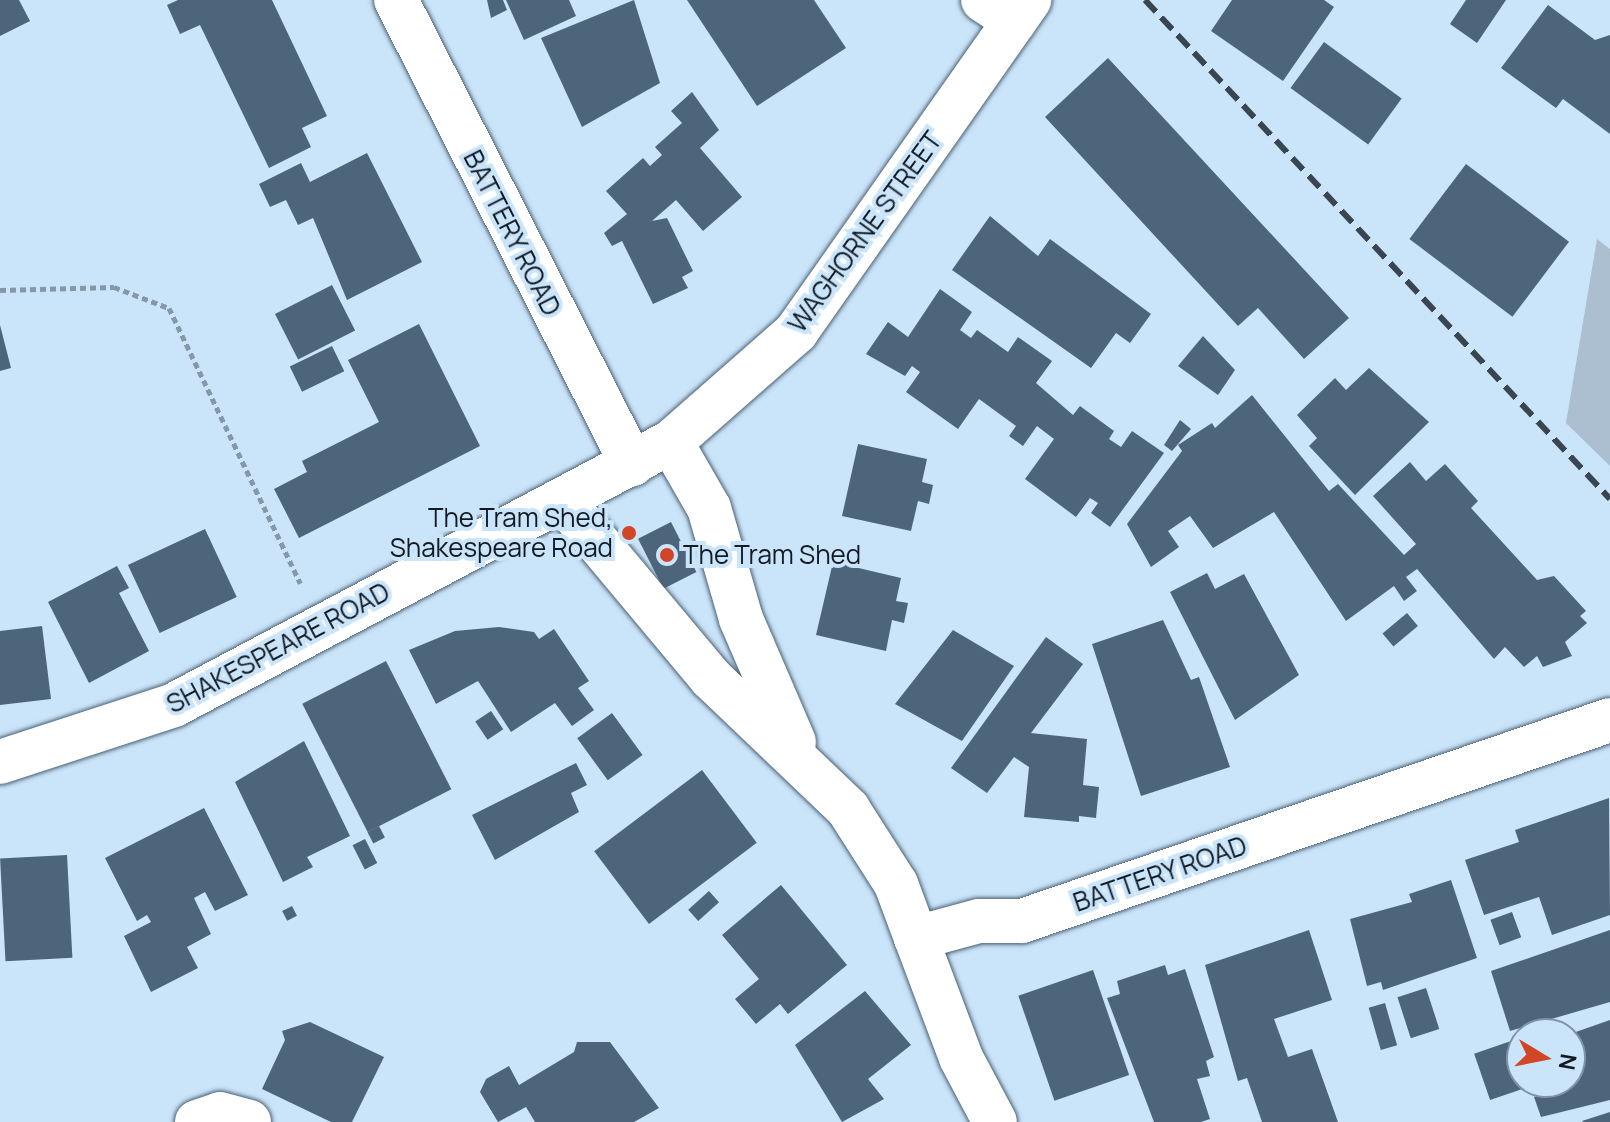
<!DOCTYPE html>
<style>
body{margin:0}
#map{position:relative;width:1610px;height:1122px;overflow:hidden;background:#cae4fa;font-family:Manrope,sans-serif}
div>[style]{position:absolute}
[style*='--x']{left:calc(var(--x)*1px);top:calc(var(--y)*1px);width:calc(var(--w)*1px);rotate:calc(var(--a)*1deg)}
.green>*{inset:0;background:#acbfd1}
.building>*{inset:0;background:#4c657a;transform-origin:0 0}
.path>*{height:5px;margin-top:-2.5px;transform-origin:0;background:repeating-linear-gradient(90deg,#8498a9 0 6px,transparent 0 10px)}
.roads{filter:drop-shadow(0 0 2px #4a6073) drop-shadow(0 0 2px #4a6073)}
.minor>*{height:44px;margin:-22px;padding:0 22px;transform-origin:22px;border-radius:22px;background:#fff}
.rail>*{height:6px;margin-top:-3px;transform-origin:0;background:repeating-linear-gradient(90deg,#394550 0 16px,transparent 0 24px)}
.dots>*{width:22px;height:22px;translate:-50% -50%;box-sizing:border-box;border:4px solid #cae4fa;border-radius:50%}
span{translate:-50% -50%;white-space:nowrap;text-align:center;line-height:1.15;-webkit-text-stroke:8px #cae4fa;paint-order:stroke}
.street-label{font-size:26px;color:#121b23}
.poi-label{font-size:26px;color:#121b23}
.right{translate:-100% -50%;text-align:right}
.left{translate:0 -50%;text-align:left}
.north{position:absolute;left:1506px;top:1018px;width:80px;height:80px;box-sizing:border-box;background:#cae4fa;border:2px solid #8094a4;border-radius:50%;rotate:100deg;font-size:22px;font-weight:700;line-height:32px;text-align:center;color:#121b23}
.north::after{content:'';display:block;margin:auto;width:28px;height:36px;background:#d04626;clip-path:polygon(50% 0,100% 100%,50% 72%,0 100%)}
</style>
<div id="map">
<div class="green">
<i style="clip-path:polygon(1597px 239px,1610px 249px,1610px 466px,1566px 423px)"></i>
</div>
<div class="building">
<i style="clip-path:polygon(0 0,19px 0,30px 21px,0 36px)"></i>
<i style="clip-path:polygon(178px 0,272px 0,327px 116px,302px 128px,311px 147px,269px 168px,200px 25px,180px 34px,167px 5px)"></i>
<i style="clip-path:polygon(487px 0,503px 0,507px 10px,491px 18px)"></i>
<i style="clip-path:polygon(506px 0,569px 0,576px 16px,524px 40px)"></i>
<i style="clip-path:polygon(634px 0,660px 83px,582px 127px,541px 38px)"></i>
<i style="clip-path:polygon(687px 0,814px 0,846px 48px,757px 106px)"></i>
<i style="clip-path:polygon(1232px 0,1324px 0,1334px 7px,1283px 81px,1211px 31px)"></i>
<i style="clip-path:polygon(1466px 0,1506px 0,1477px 43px,1450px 24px)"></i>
<i style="clip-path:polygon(1548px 5px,1595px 40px,1610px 35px,1610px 134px,1563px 99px,1556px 108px,1501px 68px)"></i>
<i style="left:1324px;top:42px;width:96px;height:57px;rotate:36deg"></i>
<i style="clip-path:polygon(1108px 58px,1349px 318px,1304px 359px,1258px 308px,1238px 326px,1045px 117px)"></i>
<i style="clip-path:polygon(692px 92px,719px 130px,700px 148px,742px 197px,703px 231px,676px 200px,652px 221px,667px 218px,693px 271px,682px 277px,688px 288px,653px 304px,622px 241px,612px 246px,604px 233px,627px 214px,606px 191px,643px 158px,650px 166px,662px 155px,655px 147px,682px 123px,671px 111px)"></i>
<i style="clip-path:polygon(367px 153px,422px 262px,347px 300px,313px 218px,298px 225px,286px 200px,270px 207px,259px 184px,301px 163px,310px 182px)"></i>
<i style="left:1466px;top:164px;width:129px;height:94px;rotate:37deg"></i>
<i style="clip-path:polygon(990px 216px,1038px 256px,1050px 239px,1151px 314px,1130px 343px,1116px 333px,1091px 368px,952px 270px)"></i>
<i style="left:332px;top:285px;width:51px;height:64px;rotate:63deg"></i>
<i style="clip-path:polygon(940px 289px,972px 312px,960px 330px,971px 338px,977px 330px,1008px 352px,1018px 337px,1052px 361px,1036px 383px,1073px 415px,1080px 406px,1114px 431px,1109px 439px,1121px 447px,1132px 431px,1164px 453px,1110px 527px,1091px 513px,1098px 503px,1090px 498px,1076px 517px,1025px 479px,1054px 439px,1037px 426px,1023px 446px,1009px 436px,1016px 426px,979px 399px,958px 429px,906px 392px,920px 372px,912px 366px,905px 376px,866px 354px,888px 322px,908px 337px)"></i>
<i style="clip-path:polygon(419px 324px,480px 446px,299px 538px,274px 489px,307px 472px,302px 461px,379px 422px,348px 360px)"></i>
<i style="clip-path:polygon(0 325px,11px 368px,0 371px)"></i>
<i style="clip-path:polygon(1203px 336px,1235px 370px,1218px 395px,1178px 366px)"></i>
<i style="left:332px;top:346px;width:28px;height:47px;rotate:64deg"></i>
<i style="clip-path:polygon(1369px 368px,1429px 422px,1355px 495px,1309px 446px,1317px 438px,1297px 415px,1335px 378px,1346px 390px)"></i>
<i style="clip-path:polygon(1252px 395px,1329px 491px,1338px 484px,1404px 555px,1416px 544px,1373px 496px,1410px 462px,1426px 481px,1445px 464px,1478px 501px,1471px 508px,1537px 580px,1554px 576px,1586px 611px,1580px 616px,1587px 623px,1565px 642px,1572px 656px,1543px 667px,1537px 656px,1524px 667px,1505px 647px,1494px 659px,1417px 569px,1406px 577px,1417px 591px,1404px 601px,1394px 586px,1346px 621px,1274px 512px,1213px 548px,1190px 516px,1168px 531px,1179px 547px,1151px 567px,1127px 524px,1182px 451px,1178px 445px,1212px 423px,1215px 428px)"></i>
<i style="clip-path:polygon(1180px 420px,1191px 429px,1172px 451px,1164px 445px)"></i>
<i style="clip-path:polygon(858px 444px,927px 459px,922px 482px,933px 485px,929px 504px,918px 501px,911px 531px,842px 516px)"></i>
<i style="left:671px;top:522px;width:56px;height:37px;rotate:63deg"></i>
<i style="left:205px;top:529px;width:75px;height:85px;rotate:65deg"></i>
<i style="clip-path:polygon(833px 562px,901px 578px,896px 601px,908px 603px,904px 623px,892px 620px,886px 651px,816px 635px)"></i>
<i style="clip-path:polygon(117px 566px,129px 588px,119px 593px,149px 651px,89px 683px,48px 602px)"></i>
<i style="clip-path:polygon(1207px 573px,1215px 589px,1244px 574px,1299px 675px,1235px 720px,1170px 592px)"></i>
<i style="left:1407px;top:613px;width:17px;height:32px;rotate:50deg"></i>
<i style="clip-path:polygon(1163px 620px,1191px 680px,1199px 677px,1230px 767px,1141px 796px,1092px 644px)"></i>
<i style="clip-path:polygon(42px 626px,51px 699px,0 705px,0 631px)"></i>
<i style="clip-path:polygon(499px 627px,534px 632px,539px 639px,554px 629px,589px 681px,578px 688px,594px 710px,572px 726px,555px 703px,511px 732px,478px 681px,436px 704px,409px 650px,455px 631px)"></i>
<i style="clip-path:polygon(953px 630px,1014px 666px,962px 741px,895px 704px)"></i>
<i style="clip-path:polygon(1046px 637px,1083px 664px,1031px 733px,1087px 739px,1083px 785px,1099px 787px,1096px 818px,1079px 816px,1079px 822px,1024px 817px,1029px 767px,1014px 757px,987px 793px,951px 768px)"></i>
<i style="left:386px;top:661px;width:144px;height:94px;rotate:63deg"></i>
<i style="left:491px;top:711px;width:22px;height:19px;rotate:56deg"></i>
<i style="left:612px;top:713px;width:52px;height:43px;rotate:54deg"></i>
<i style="clip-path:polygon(304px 741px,350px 836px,307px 857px,313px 867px,283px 882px,235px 782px)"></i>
<i style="clip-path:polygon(576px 763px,587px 785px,571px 793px,579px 812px,495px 860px,472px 815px)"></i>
<i style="left:702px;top:770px;width:91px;height:135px;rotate:53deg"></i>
<i style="clip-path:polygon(1609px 798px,1610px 915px,1552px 935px,1539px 897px,1484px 915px,1465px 860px,1519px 842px,1515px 830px)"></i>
<i style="clip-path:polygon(204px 808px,248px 895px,215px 911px,205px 892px,194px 898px,211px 934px,187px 947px,198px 968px,151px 992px,124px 936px,151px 922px,147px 915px,137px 921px,105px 858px)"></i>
<i style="left:379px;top:826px;width:13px;height:13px;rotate:63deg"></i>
<i style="left:365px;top:839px;width:27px;height:14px;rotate:63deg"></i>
<i style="left:67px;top:855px;width:103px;height:67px;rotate:87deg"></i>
<i style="clip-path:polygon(1451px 880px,1477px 958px,1383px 990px,1381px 982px,1367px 986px,1350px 919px,1412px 902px,1409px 894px)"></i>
<i style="clip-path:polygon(781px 885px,847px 965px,788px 1014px,780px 1004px,756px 1024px,735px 999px,759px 979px,722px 935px)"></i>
<i style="left:709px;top:891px;width:15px;height:28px;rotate:48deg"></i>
<i style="left:292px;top:906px;width:11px;height:11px;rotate:63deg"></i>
<i style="left:1512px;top:912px;width:27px;height:23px;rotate:70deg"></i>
<i style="clip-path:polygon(1309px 930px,1332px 1000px,1274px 1019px,1288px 1057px,1312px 1049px,1338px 1122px,1262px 1122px,1247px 1078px,1238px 1081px,1205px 965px)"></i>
<i style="clip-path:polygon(1610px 930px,1610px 1002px,1510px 1031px,1491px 971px)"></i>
<i style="clip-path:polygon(1165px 965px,1168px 975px,1185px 969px,1214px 1057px,1206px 1061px,1210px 1076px,1197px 1079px,1210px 1119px,1201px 1122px,1154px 1122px,1107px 998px,1120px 994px,1117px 981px)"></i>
<i style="left:1093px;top:970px;width:111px;height:79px;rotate:71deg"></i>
<i style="left:1426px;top:988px;width:43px;height:30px;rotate:72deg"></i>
<i style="clip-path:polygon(865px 991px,911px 1045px,868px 1079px,884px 1099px,842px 1122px,795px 1045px)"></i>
<i style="left:1385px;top:1003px;width:44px;height:17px;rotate:74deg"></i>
<i style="clip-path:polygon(1610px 1020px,1610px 1100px,1541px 1117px,1534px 1097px,1551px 1091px,1536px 1082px,1570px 1082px,1570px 1034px)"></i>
<i style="clip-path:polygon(310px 1022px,384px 1057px,352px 1122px,331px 1122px,262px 1089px,285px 1040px,282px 1031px)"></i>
<i style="left:1511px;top:1041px;width:49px;height:39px;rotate:71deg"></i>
<i style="clip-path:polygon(577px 1042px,610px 1042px,659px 1108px,634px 1122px,535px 1122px,526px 1107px,498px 1122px,480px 1092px,486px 1079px,509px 1066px,519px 1085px,574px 1052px)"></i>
<i style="clip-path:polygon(1610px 1112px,1610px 1122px,1583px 1122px,1582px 1121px)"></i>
</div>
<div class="path">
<i style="--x:0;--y:290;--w:114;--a:-1.5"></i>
<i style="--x:114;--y:287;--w:59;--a:20.9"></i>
<i style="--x:169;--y:308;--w:305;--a:64.5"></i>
</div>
<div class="roads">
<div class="minor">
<i style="--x:396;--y:0;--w:521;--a:63.04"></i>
<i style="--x:983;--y:0;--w:38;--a:33"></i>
<i style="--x:671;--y:442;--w:76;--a:60.1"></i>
<i style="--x:709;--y:508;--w:116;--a:73.9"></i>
<i style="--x:741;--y:619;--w:134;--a:66.7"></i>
<i style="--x:563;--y:501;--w:231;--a:50.1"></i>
<i style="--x:711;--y:678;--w:190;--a:43.7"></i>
<i style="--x:848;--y:809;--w:89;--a:57.4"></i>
<i style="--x:896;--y:884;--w:58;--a:69.7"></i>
<i style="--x:916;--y:938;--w:65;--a:-15.1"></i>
<i style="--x:979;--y:921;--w:43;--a:0"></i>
<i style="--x:1022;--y:921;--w:621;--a:-18.87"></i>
<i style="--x:0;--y:762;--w:183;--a:-18.1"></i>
<i style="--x:174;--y:705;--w:562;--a:-27.89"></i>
<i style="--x:671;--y:442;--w:167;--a:-41.3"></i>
<i style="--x:796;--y:332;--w:406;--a:-54.9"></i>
<i style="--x:916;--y:938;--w:128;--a:69.4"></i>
<i style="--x:961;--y:1058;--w:72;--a:62"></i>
<i style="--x:197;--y:1122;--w:24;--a:-19"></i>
<i style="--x:220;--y:1114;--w:30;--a:15"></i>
</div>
</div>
<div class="rail">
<i style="--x:1145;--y:0;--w:682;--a:47.02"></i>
</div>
<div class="dots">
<i style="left:629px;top:533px;background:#d04626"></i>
<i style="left:667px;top:555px;background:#d04626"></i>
</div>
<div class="street-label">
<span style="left:865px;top:232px;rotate:-54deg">WAGHORNE STREET</span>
<span style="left:512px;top:233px;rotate:63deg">BATTERY ROAD</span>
<span style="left:278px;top:648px;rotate:-28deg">SHAKESPEARE ROAD</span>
<span style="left:1160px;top:874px;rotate:-19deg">BATTERY ROAD</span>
</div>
<div class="poi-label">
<span class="right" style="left:613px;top:533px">The Tram Shed,<br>Shakespeare Road</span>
<span class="left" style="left:683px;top:555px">The Tram Shed</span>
</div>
<div class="north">N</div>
</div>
